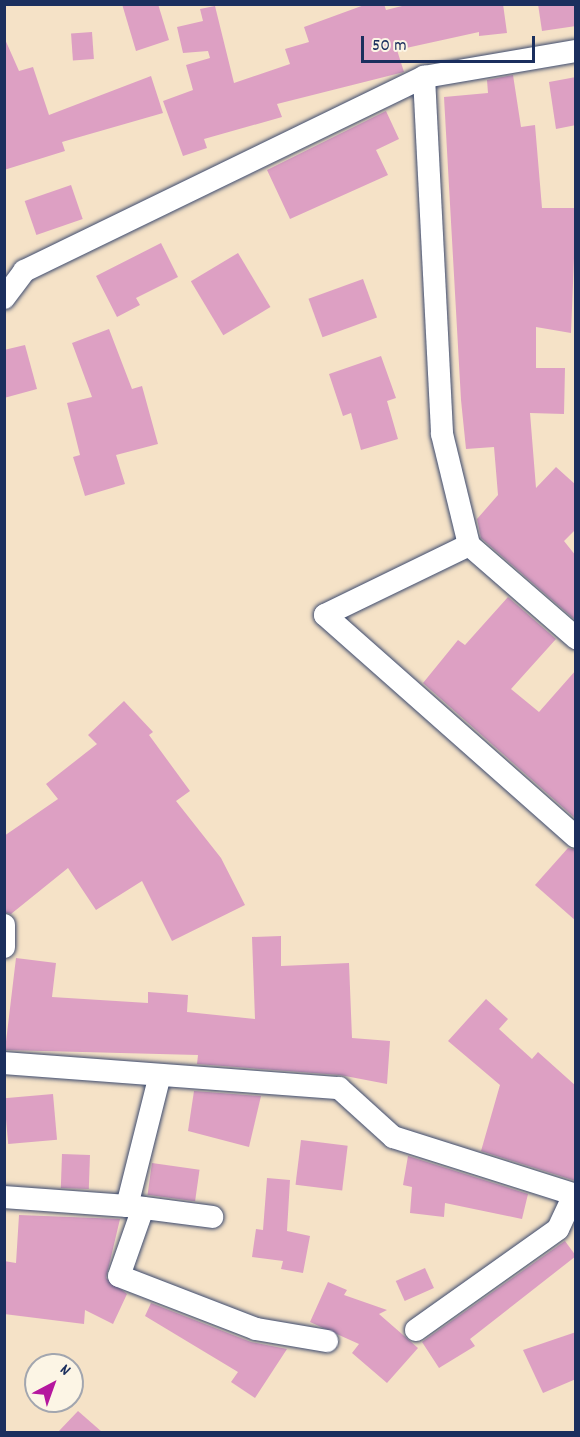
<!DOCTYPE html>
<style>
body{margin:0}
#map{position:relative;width:580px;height:1437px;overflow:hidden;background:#f5e2c7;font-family:Dekko,sans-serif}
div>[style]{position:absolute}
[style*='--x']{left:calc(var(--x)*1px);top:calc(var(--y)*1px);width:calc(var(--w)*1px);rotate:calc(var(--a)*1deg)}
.building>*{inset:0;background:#dda0c3;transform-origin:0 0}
.roads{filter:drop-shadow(0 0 2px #3c4a6e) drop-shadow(0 0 2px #3c4a6e)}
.street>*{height:22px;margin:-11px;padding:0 11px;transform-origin:11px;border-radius:11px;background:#fff}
span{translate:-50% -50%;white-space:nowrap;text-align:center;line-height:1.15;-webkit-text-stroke:6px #fcf5e5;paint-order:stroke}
.frame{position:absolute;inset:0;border:6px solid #1b2f5e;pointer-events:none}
.north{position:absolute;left:24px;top:1353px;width:60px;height:60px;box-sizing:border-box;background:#fcf5e5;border:2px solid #a2a6af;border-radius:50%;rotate:41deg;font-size:16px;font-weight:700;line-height:24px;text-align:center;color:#1b2f5e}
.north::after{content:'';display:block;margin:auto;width:21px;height:27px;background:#b5179e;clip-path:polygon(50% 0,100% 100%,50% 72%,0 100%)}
.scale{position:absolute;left:361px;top:36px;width:174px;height:27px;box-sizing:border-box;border:3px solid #1b2f5e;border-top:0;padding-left:8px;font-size:18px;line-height:21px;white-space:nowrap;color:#1b2f5e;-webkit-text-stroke:4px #fcf5e5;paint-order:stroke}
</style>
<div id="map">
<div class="building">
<i style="clip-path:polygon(122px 4px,158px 4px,169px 40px,136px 51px)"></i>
<i style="clip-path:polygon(367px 4px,384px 4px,386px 10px,410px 4px,503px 4px,507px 33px,479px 36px,479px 32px,397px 50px,404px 72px,277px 104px,282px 117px,204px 139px,207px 148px,183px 156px,163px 101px,193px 90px,186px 65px,210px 58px,208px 51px,183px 53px,177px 27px,203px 21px,200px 9px,215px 6px,234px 83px,290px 64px,285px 49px,309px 42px,304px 27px)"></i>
<i style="clip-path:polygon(538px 4px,576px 4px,576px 26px,542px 31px)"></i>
<i style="left:92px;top:32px;width:27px;height:21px;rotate:86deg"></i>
<i style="clip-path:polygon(4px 37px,19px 71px,33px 67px,49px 115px,151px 76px,163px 113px,62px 142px,65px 151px,4px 170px)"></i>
<i style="clip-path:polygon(513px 75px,521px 127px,535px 125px,542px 208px,576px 208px,571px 333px,536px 327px,536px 368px,565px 368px,564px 414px,530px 413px,536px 488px,556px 467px,576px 485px,576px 529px,564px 541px,576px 556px,574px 619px,481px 538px,477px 519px,498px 495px,494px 447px,466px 449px,461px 400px,444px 97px,488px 93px,487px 80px)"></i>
<i style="clip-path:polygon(576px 77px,576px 125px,556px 129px,549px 82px)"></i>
<i style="clip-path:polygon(386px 111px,399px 139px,376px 150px,388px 175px,290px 219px,267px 170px)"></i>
<i style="left:71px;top:185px;width:36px;height:49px;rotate:71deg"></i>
<i style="clip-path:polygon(161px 243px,178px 277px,136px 298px,140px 305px,117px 317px,96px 276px)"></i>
<i style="left:238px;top:253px;width:63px;height:55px;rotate:59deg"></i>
<i style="left:363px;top:279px;width:41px;height:58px;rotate:70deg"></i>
<i style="clip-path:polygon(109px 329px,132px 389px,142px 386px,158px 444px,116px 455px,125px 484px,85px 496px,73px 457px,80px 455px,67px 403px,92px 397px,72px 343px)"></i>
<i style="clip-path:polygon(25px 345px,37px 389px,4px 398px,4px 350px)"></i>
<i style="clip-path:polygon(381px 356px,396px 398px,387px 401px,398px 439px,361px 450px,351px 413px,343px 416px,329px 374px)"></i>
<i style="clip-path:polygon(508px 597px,556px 639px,511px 689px,539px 712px,576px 670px,576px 819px,423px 683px,458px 640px,465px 645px)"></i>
<i style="clip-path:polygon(124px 701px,153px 732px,149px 735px,190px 791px,176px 801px,221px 858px,245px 905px,172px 941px,142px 881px,96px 910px,68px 868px,11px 914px,4px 912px,4px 836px,58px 799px,46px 784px,97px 744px,88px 735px)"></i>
<i style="clip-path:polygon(568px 848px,576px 850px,576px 921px,535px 885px)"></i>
<i style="clip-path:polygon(281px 936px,281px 966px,349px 963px,352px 1038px,390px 1041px,387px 1084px,340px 1075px,197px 1064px,198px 1055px,5px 1050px,16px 958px,56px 963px,52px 997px,148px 1003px,148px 992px,188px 995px,187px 1012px,255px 1019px,252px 937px)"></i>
<i style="clip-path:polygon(486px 999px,508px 1019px,499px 1029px,532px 1059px,538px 1052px,576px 1086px,576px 1181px,481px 1151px,500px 1085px,448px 1041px)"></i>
<i style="clip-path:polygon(194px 1091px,261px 1096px,249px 1147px,188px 1131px)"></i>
<i style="left:53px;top:1094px;width:46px;height:49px;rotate:85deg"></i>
<i style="left:301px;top:1140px;width:47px;height:45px;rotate:7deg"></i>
<i style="left:62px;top:1154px;width:28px;height:34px;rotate:2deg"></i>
<i style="clip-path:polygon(408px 1156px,528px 1194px,522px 1219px,445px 1203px,444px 1217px,410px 1213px,412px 1187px,403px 1185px)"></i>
<i style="left:152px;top:1163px;width:48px;height:32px;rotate:8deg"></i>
<i style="clip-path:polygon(267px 1178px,290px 1180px,287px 1231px,310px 1236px,303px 1273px,281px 1269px,283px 1261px,252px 1257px,256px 1229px,263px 1230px)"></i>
<i style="clip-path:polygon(19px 1215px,120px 1219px,106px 1278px,127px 1294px,113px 1324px,85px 1310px,84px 1324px,4px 1314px,4px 1261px,16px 1263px)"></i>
<i style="clip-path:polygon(565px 1241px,576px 1256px,470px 1339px,475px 1346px,439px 1368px,422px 1342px)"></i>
<i style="left:425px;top:1268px;width:22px;height:32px;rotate:66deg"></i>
<i style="clip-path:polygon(328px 1282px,347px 1290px,344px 1295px,387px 1310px,379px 1314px,418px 1348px,387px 1383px,352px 1353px,359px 1344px,310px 1322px)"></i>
<i style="clip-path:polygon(151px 1303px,251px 1342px,287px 1349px,255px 1398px,231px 1382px,238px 1372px,145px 1316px)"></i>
<i style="clip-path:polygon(576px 1332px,576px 1379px,543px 1393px,523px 1350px)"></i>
<i style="clip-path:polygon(78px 1411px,102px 1432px,58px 1432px)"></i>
</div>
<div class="roads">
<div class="street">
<i style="--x:424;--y:77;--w:357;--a:87.1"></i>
<i style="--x:442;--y:434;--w:114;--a:76.3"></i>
<i style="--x:469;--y:545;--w:142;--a:41"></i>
<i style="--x:4;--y:298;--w:34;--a:-53"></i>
<i style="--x:24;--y:271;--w:445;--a:-25.9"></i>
<i style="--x:424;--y:77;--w:154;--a:-9.7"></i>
<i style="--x:469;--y:545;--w:160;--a:154.1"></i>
<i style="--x:325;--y:615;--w:335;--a:41.5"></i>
<i style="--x:4;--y:925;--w:22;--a:90"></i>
<i style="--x:4;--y:1063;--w:336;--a:4.3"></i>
<i style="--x:339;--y:1088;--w:73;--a:42.2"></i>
<i style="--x:393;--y:1137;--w:192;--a:17.6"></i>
<i style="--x:4;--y:1197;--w:123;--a:4.2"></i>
<i style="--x:127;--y:1206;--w:135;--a:-75.9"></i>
<i style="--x:129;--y:1206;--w:84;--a:7.5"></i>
<i style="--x:143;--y:1208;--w:72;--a:109.4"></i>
<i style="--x:119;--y:1276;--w:147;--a:21.1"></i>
<i style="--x:256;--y:1329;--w:72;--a:9.6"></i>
<i style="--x:416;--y:1330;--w:174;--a:-35.4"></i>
<i style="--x:558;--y:1229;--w:38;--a:-65"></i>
</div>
</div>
<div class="frame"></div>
<div class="north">N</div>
<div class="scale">50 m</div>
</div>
